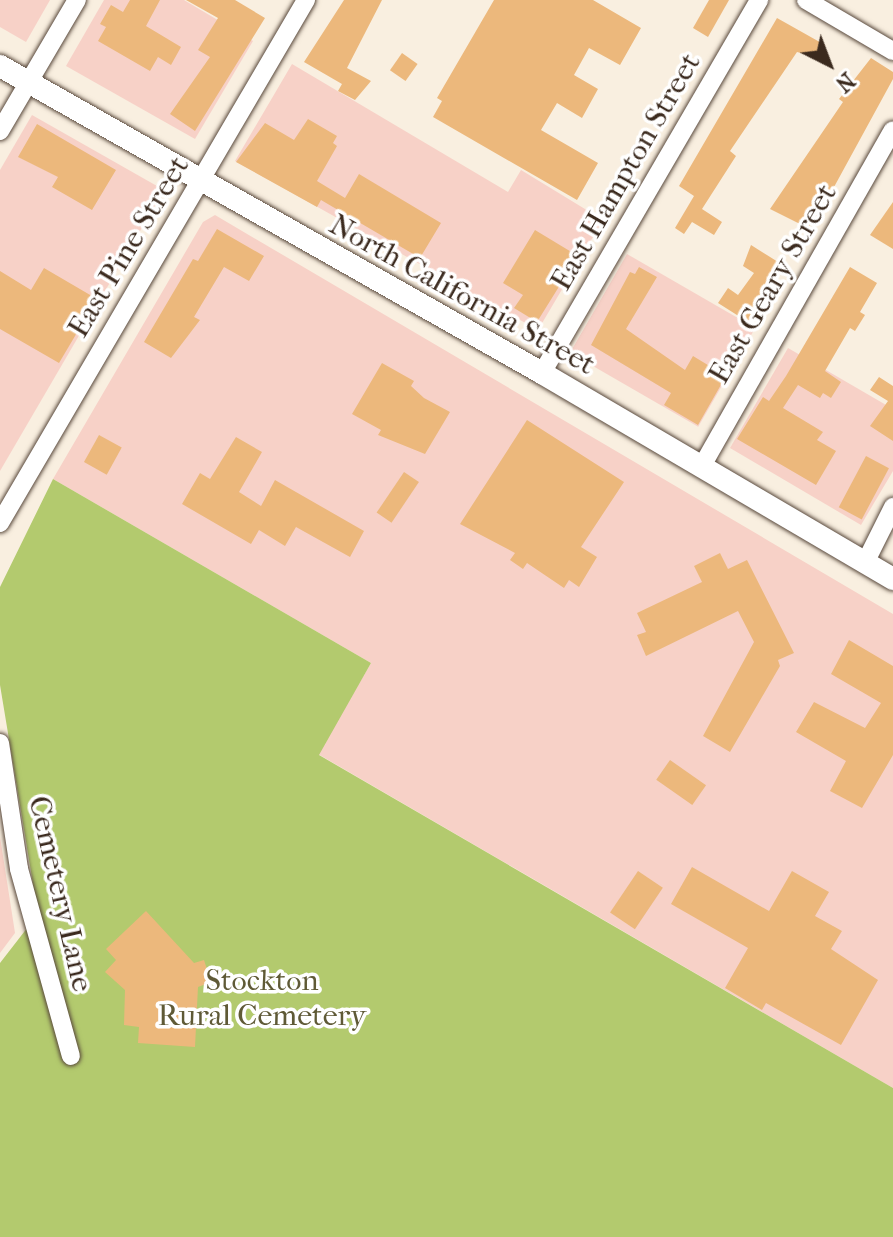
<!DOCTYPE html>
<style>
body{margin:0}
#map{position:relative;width:893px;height:1237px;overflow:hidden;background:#f9efe0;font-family:"IM FELL French Canon",serif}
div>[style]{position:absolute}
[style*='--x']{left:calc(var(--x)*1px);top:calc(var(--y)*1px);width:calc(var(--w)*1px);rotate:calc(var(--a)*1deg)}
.built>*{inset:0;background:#f7d1c7;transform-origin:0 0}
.green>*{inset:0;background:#b3ca6e}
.building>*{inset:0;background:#ecb87c;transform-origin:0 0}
.roads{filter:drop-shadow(0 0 2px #58483b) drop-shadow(0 0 2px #58483b)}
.minor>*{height:18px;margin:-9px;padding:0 9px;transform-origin:9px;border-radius:9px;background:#fff}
.tertiary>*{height:22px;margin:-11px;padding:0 11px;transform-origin:11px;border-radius:11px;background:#fff}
span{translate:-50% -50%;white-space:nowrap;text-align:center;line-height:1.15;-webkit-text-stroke:7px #fff;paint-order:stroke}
.street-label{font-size:30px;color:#3b2a1e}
.park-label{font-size:30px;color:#5f5a36}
.north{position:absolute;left:789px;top:24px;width:80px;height:80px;-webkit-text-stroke:6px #fff;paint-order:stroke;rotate:138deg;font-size:22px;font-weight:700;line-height:32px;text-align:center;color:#3b2a1e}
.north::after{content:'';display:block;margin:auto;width:28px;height:36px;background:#3b2a1e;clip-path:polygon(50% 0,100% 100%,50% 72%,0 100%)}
</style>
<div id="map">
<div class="built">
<i style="clip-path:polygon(0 0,50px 0,26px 42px,0 27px)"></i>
<i style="clip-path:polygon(104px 0,184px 0,253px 41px,195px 139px,66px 66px)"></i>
<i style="clip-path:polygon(292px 64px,508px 192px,521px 170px,603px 220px,538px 330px,235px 161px)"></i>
<i style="clip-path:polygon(32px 115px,164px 190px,0 471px,0 170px)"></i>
<i style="clip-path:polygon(215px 215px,893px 614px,893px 1088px,318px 754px,371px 663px,53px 479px,203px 222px)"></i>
<i style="left:627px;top:254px;width:148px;height:114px;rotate:30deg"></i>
<i style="clip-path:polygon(788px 348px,893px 409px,893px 471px,861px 525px,730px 448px)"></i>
<i style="clip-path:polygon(0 837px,15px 933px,0 953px)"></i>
</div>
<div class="green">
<i style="clip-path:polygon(53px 479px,371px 663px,319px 755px,893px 1088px,893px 1237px,0 1237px,0 963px,38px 914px,0 685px,0 587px)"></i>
</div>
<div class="building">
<i style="clip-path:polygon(130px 0,160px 0,146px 26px,181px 47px,171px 65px,158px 57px,150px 71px,98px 41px,106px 27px,100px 24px,111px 5px,123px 12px)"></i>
<i style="clip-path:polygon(186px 0,235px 0,265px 18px,195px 131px,170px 114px,210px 57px,198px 50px,218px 18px)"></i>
<i style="clip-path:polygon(344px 0,382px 0,347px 68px,371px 81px,355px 100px,338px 91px,342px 84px,304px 62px)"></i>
<i style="clip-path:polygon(494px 0,593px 0,641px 28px,620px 65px,589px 48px,574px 75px,598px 89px,582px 118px,557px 103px,541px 130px,598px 163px,577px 200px,433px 117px,442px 101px,437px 98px)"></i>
<i style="clip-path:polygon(709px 0,729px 0,708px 37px,693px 28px)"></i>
<i style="clip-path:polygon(777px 18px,825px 45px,816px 57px,797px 52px,730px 151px,736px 156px,702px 209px,722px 222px,714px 235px,692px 222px,684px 234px,675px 228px,694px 196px,679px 186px)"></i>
<i style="left:402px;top:53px;width:19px;height:21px;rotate:35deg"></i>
<i style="clip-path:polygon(871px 58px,893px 72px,893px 79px,822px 209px,808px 228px,770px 209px,843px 102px,839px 99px)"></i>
<i style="clip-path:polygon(308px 119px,337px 136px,333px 143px,337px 146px,317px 181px,345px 198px,359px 174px,441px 223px,420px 258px,321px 200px,317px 207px,236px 162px,265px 123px,294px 140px)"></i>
<i style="clip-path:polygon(37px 124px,116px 170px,92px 210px,52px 187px,58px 177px,18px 157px)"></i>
<i style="clip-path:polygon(893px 202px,893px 249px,870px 235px)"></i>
<i style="clip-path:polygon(217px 229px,264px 256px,249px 281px,224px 267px,194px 317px,200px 320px,171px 358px,144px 342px,193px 259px,198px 261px)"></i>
<i style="clip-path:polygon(535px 230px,578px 256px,537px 322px,514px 308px,523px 295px,503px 283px)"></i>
<i style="clip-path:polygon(751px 245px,786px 267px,754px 305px,758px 307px,748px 322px,718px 303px,728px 288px,738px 295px,754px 273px,743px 266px)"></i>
<i style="clip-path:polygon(639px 267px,657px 277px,626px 329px,685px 370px,693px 356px,726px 376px,698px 425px,664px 405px,671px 393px,591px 345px,630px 272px,635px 274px)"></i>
<i style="clip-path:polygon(850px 267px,877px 283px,860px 312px,865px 315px,855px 331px,850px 328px,825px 371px,841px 382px,831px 398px,823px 393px,820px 398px,798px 385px,783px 408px,823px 432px,817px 440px,836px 451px,816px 485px,737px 439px,763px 397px,769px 401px,786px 376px)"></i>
<i style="clip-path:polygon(44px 268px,97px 299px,59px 363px,0 329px,0 271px,31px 290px)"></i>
<i style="clip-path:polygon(382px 363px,414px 381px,411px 386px,424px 398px,450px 412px,425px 454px,378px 435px,381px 430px,352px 414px)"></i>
<i style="clip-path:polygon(879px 377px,893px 386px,893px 441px,870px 426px,888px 401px,870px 390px)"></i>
<i style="clip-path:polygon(527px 420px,624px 482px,581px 547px,597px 557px,579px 587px,569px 580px,564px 588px,527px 563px,523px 569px,510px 560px,515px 553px,460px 524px)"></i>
<i style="left:99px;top:435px;width:26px;height:31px;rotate:29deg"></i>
<i style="clip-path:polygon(236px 437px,262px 452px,239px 492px,261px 506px,275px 480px,364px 531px,350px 557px,296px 527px,285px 546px,259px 530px,251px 544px,182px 504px,200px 473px,210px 479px)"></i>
<i style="left:866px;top:456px;width:26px;height:58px;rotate:28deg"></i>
<i style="left:404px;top:472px;width:18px;height:49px;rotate:34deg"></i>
<i style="clip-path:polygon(720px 553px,728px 569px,747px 560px,794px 653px,778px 660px,780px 666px,730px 752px,703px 736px,754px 642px,738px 611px,646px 656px,637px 635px,646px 632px,637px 613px,702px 582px,694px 566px)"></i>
<i style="clip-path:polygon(849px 640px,893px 666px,893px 755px,862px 808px,830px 791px,846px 761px,796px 732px,814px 702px,865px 728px,881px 703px,831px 674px)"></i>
<i style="left:670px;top:760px;width:44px;height:24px;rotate:35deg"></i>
<i style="clip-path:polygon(692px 867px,769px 911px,792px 871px,829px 892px,815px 916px,842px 931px,831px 949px,878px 980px,841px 1045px,766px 1003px,762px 1010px,725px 988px,748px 948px,671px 904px)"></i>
<i style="left:638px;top:871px;width:30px;height:50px;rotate:34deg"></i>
<i style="clip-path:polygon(146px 911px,194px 963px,204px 960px,211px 982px,198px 987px,195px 1047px,138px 1043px,139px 1027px,124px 1025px,125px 990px,105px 972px,116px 960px,106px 949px)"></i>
</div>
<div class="roads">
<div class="minor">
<i style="--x:806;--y:0;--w:101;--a:30.4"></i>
<i style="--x:0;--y:131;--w:152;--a:-59.6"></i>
<i style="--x:542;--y:373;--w:432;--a:-59.8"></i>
<i style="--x:702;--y:466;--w:386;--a:-60.4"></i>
<i style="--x:0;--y:523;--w:606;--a:-59.67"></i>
<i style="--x:865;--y:563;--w:63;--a:-63.4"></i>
<i style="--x:0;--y:743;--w:127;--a:81.4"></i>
<i style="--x:19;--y:869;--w:194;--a:74.5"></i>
</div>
<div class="tertiary">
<i style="--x:0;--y:66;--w:623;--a:29.53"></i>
<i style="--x:542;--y:373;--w:407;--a:30.4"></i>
</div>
</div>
<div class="street-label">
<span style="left:626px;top:172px;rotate:-60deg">East Hampton Street</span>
<span style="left:129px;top:247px;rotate:-59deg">East Pine Street</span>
<span style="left:773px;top:284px;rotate:-60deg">East Geary Street</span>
<span style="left:462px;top:295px;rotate:29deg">North California Street</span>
<span style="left:60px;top:894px;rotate:77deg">Cemetery Lane</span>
</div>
<div class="park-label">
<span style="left:262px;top:998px">Stockton<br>Rural Cemetery</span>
</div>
<div class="north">N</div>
</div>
